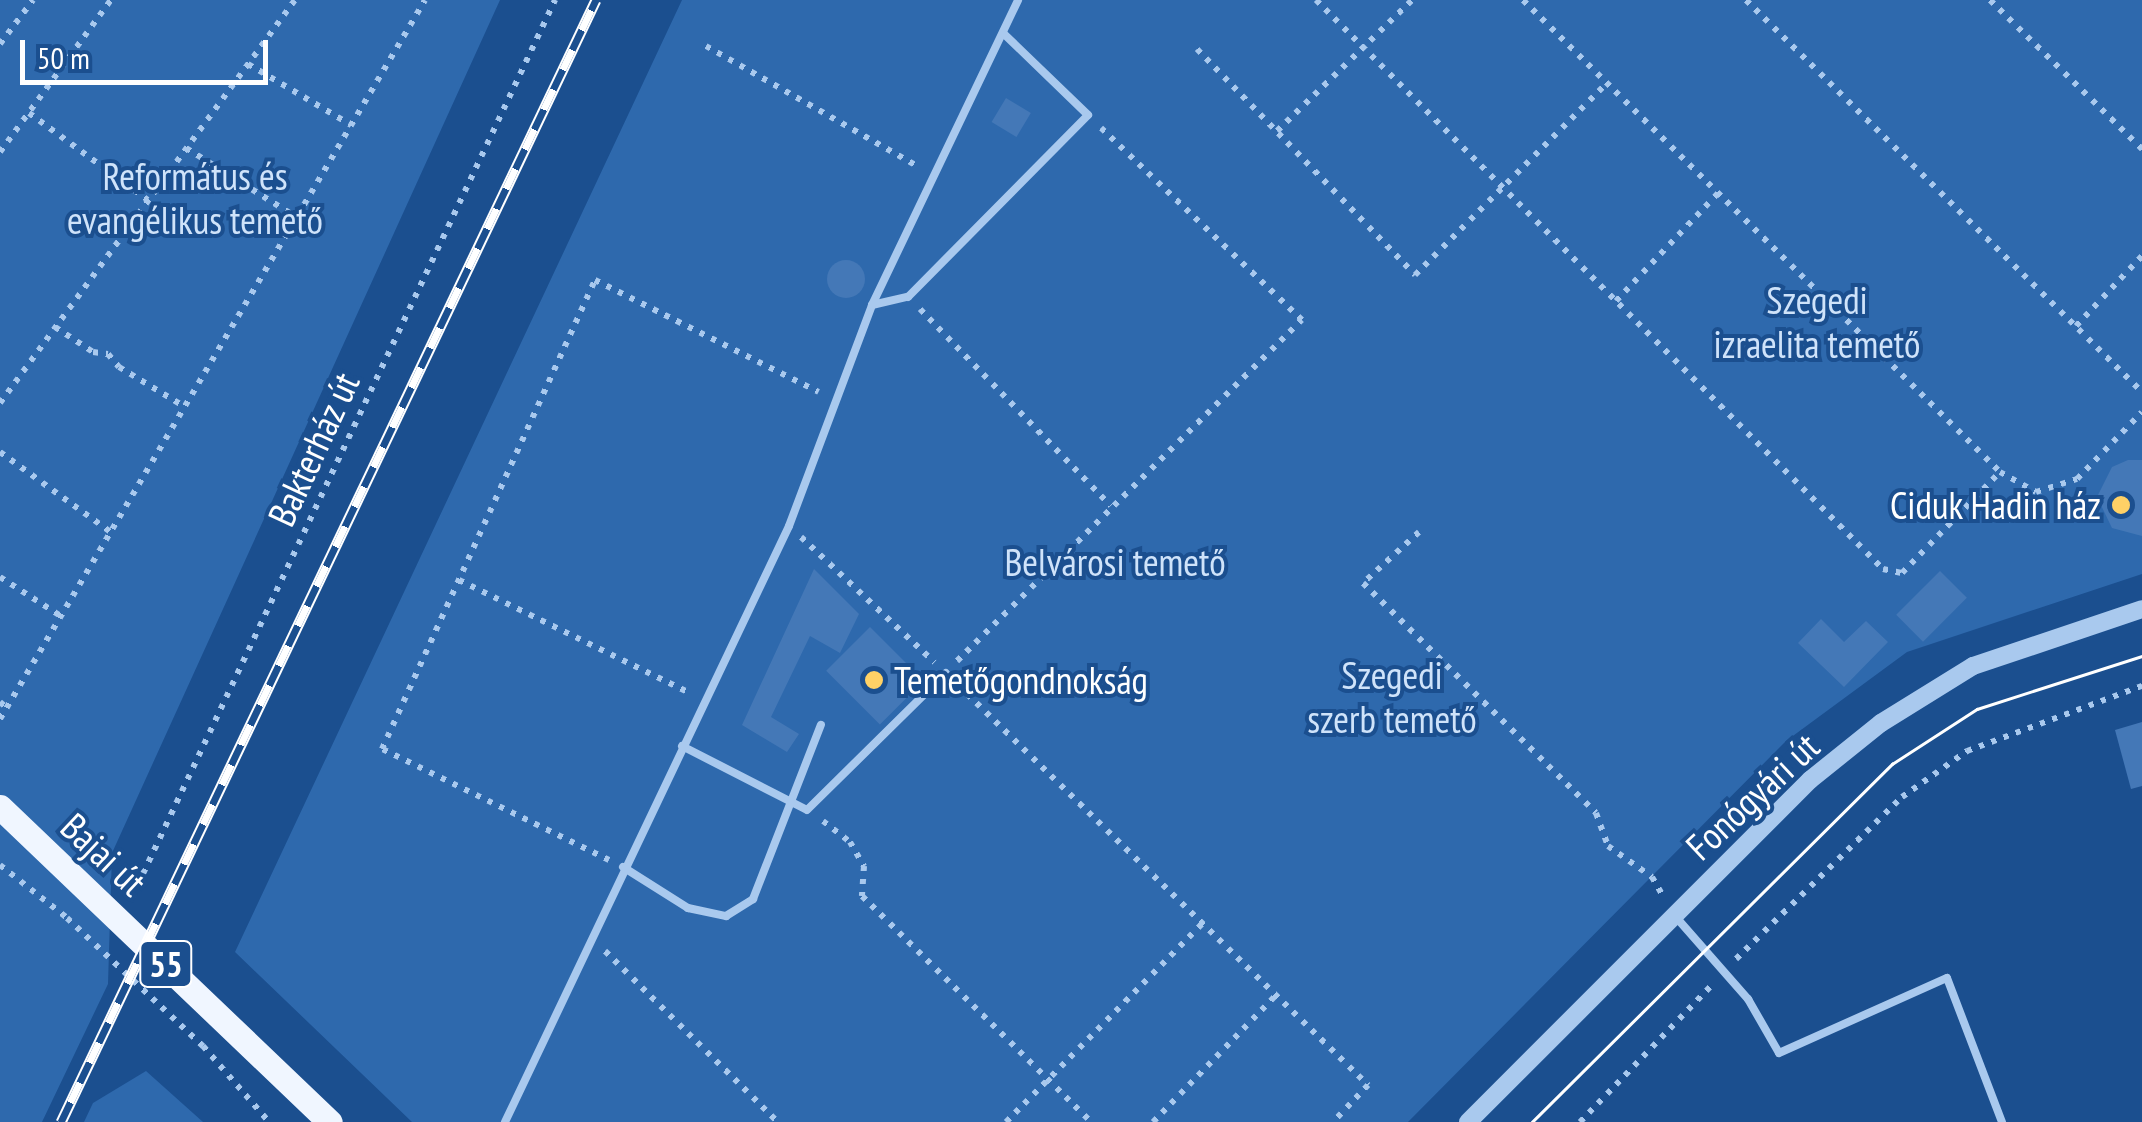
<!DOCTYPE html>
<meta charset="utf-8">
<style>
body{margin:0}
#map{position:relative;width:2142px;height:1122px;overflow:hidden;background:#1b4f8f;font-family:"PT Sans Narrow",sans-serif}
div>[style]{position:absolute}
[style*='--x']{left:calc(var(--x)*1px);top:calc(var(--y)*1px);width:calc(var(--w)*1px);rotate:calc(var(--a)*1deg)}
.green>*{inset:0;background:#2e69ad}
.building>*{inset:0;background:#4478b7;transform-origin:0 0}
.round{border-radius:50%}
.path>*{height:6px;margin-top:-3px;transform-origin:0;background:repeating-linear-gradient(90deg,#a9c9ee 0 5px,transparent 0 13px)}
.service>*{height:8px;margin:-4px;padding:0 4px;transform-origin:4px;border-radius:4px;background:#a9c9ee}
.tertiary>*{height:18px;margin:-9px;padding:0 9px;transform-origin:9px;border-radius:9px;background:#a9c9ee}
.primary>*{height:25px;margin:-12.5px;padding:0 12.5px;transform-origin:12.5px;border-radius:12.5px;background:#f0f6ff}
.tram>*{height:2.5px;margin:-1.25px;padding:0 1.25px;transform-origin:1.25px;border-radius:1.25px;background:#fff}
.rail>*{height:11px;margin-top:-5.5px;transform-origin:0;background:repeating-linear-gradient(90deg,#1b4f8f 0 22px,#fff 0 44px);box-sizing:border-box;border-block:2px solid #fff}
.dots>*{width:28px;height:28px;translate:-50% -50%;box-sizing:border-box;border:5px solid #1b4f8f;border-radius:50%}
span{translate:-50% -50%;white-space:nowrap;text-align:center;line-height:1.15;-webkit-text-stroke:8px #1b4f8f;paint-order:stroke}
.shield-label span{padding:2px 8px;background:#1b4f8f;border:2px solid;border-radius:8px;-webkit-text-stroke-width:0}
.shield-label{font-size:35px;color:#fff;font-weight:700}
.park-label{font-size:38px;color:#cfe3fa}
.street-label{font-size:38px;color:#fff}
.poi-label{font-size:38px;color:#fff}
.right{translate:-100% -50%;text-align:right}
.left{translate:0 -50%;text-align:left}
.scale{position:absolute;left:20px;top:40px;width:248px;height:45px;box-sizing:border-box;border:5px solid #fff;border-top:0;padding-left:12px;font-size:30px;line-height:35px;white-space:nowrap;color:#fff;-webkit-text-stroke:8px #1b4f8f;paint-order:stroke}
</style>
<div id="map">
<div class="green">
<i style="clip-path:polygon(0 0,500px 0,112px 853px,108px 984px,42px 1122px,0 1122px)"></i>
<i style="clip-path:polygon(682px 0,2142px 0,2142px 574px,1907px 652px,1786px 741px,1408px 1122px,412px 1122px,235px 952px)"></i>
<i style="clip-path:polygon(146px 1071px,203px 1122px,84px 1122px,93px 1103px)"></i>
</div>
<div class="building">
<i style="left:1006px;top:98px;width:29px;height:28px;rotate:31deg"></i>
<i class="round" style="left:827px;top:260px;width:38px;height:38px"></i>
<i style="clip-path:polygon(2128px 460px,2142px 460px,2142px 536px,2112px 528px,2097px 497px,2112px 467px)"></i>
<i style="clip-path:polygon(814px 569px,859px 614px,840px 653px,810px 636px,771px 717px,799px 734px,787px 752px,742px 725px)"></i>
<i style="left:1940px;top:571px;width:38px;height:62px;rotate:45deg"></i>
<i style="clip-path:polygon(1821px 619px,1844px 642px,1866px 621px,1888px 642px,1844px 687px,1798px 643px)"></i>
<i style="left:870px;top:627px;width:76px;height:62px;rotate:45deg"></i>
<i style="clip-path:polygon(2142px 722px,2142px 786px,2131px 789px,2115px 730px)"></i>
</div>
<div class="path">
<i style="--x:1316;--y:0;--w:803;--a:45.1"></i>
<i style="--x:1883;--y:569;--w:19;--a:12"></i>
<i style="--x:1902;--y:573;--w:141;--a:-45.9"></i>
<i style="--x:1523;--y:0;--w:671;--a:44.7"></i>
<i style="--x:2000;--y:472;--w:41;--a:29.1"></i>
<i style="--x:2036;--y:492;--w:43;--a:-17.6"></i>
<i style="--x:2077;--y:479;--w:93;--a:-45.9"></i>
<i style="--x:1746;--y:0;--w:557;--a:44.71"></i>
<i style="--x:1990;--y:0;--w:213;--a:44.4"></i>
<i style="--x:0;--y:44;--w:55;--a:-53.1"></i>
<i style="--x:706;--y:46;--w:243;--a:29.6"></i>
<i style="--x:1197;--y:49;--w:314;--a:46"></i>
<i style="--x:1415;--y:275;--w:272;--a:-45"></i>
<i style="--x:248;--y:64;--w:120;--a:30.6"></i>
<i style="--x:29;--y:113;--w:147;--a:36.2"></i>
<i style="--x:1277;--y:131;--w:188;--a:-44.1"></i>
<i style="--x:186;--y:148;--w:130;--a:32.1"></i>
<i style="--x:0;--y:152;--w:188;--a:-53.9"></i>
<i style="--x:1616;--y:301;--w:149;--a:-46.6"></i>
<i style="--x:920;--y:309;--w:274;--a:45.9"></i>
<i style="--x:2076;--y:326;--w:96;--a:-46.7"></i>
<i style="--x:55;--y:327;--w:45;--a:33.3"></i>
<i style="--x:93;--y:352;--w:15;--a:8"></i>
<i style="--x:108;--y:354;--w:17;--a:50"></i>
<i style="--x:119;--y:367;--w:77;--a:31.2"></i>
<i style="--x:0;--y:403;--w:499;--a:-53.8"></i>
<i style="--x:0;--y:452;--w:138;--a:35.9"></i>
<i style="--x:1419;--y:532;--w:76;--a:137.7"></i>
<i style="--x:1363;--y:583;--w:327;--a:44.6"></i>
<i style="--x:1596;--y:813;--w:35;--a:70"></i>
<i style="--x:1608;--y:846;--w:54;--a:35.2"></i>
<i style="--x:1652;--y:877;--w:22;--a:60"></i>
<i style="--x:801;--y:537;--w:183;--a:43.2"></i>
<i style="--x:0;--y:577;--w:74;--a:32.8"></i>
<i style="--x:459;--y:580;--w:257;--a:26.1"></i>
<i style="--x:957;--y:661;--w:485;--a:-44.7"></i>
<i style="--x:1302;--y:320;--w:278;--a:-136.3"></i>
<i style="--x:958;--y:685;--w:573;--a:44.29"></i>
<i style="--x:1368;--y:1085;--w:51;--a:133.4"></i>
<i style="--x:0;--y:702;--w:11;--a:41"></i>
<i style="--x:0;--y:719;--w:835;--a:-59.41"></i>
<i style="--x:823;--y:821;--w:34;--a:38"></i>
<i style="--x:850;--y:842;--w:28;--a:60"></i>
<i style="--x:864;--y:866;--w:30;--a:94"></i>
<i style="--x:862;--y:896;--w:322;--a:44.6"></i>
<i style="--x:609;--y:860;--w:253;--a:-153.9"></i>
<i style="--x:382;--y:749;--w:515;--a:-65.57"></i>
<i style="--x:595;--y:280;--w:250;--a:26.6"></i>
<i style="--x:0;--y:865;--w:85;--a:38.3"></i>
<i style="--x:67;--y:918;--w:187;--a:43.3"></i>
<i style="--x:203;--y:1046;--w:101;--a:49"></i>
<i style="--x:132;--y:897;--w:992;--a:-64.75"></i>
<i style="--x:605;--y:951;--w:243;--a:44.7"></i>
<i style="--x:1736;--y:959;--w:232;--a:-44.3"></i>
<i style="--x:1902;--y:797;--w:80;--a:-35.3"></i>
<i style="--x:1967;--y:751;--w:187;--a:-20.4"></i>
<i style="--x:1006;--y:1122;--w:280;--a:-45.3"></i>
<i style="--x:1153;--y:1122;--w:177;--a:-45.9"></i>
<i style="--x:1580;--y:1122;--w:189;--a:-46.1"></i>
</div>
<div class="service">
<i style="--x:872;--y:305;--w:37;--a:-13"></i>
<i style="--x:908;--y:297;--w:256;--a:-45.3"></i>
<i style="--x:1088;--y:115;--w:118;--a:-136"></i>
<i style="--x:682;--y:746;--w:140;--a:27.1"></i>
<i style="--x:807;--y:810;--w:195;--a:-44.6"></i>
<i style="--x:623;--y:867;--w:77;--a:32.2"></i>
<i style="--x:688;--y:908;--w:39;--a:12"></i>
<i style="--x:726;--y:916;--w:32;--a:-32"></i>
<i style="--x:753;--y:899;--w:187;--a:-68.7"></i>
<i style="--x:1675;--y:916;--w:111;--a:48.7"></i>
<i style="--x:1748;--y:999;--w:62;--a:60.1"></i>
<i style="--x:1779;--y:1053;--w:184;--a:-24.1"></i>
<i style="--x:1947;--y:978;--w:154;--a:69.1"></i>
<i style="--x:505;--y:1122;--w:660;--a:-64.52"></i>
<i style="--x:789;--y:526;--w:236;--a:-69.4"></i>
<i style="--x:872;--y:305;--w:338;--a:-64.4"></i>
</div>
<div class="tertiary">
<i style="--x:1468;--y:1122;--w:484;--a:-45"></i>
<i style="--x:1810;--y:780;--w:91;--a:-38.8"></i>
<i style="--x:1881;--y:723;--w:108;--a:-31.8"></i>
<i style="--x:1973;--y:666;--w:178;--a:-18.6"></i>
</div>
<div class="primary">
<i style="--x:0;--y:807;--w:456;--a:43.7"></i>
</div>
<div class="tram">
<i style="--x:1532;--y:1122;--w:508;--a:-44.84"></i>
<i style="--x:1892;--y:764;--w:101;--a:-32.9"></i>
<i style="--x:1977;--y:709;--w:173;--a:-17.8"></i>
</div>
<div class="rail">
<i style="--x:61;--y:1122;--w:1243;--a:-64.51"></i>
</div>
<div class="dots">
<i style="left:2121px;top:505px;background:#ffd166"></i>
<i style="left:874px;top:680px;background:#ffd166"></i>
</div>
<div class="shield-label">
<span style="left:166px;top:964px">55</span>
</div>
<div class="park-label">
<span style="left:195px;top:198px">Református és<br>evangélikus temető</span>
<span style="left:1817px;top:322px">Szegedi<br>izraelita temető</span>
<span style="left:1115px;top:562px">Belvárosi temető</span>
<span style="left:1392px;top:697px">Szegedi<br>szerb temető</span>
</div>
<div class="street-label">
<span style="left:313px;top:449px;rotate:-65deg">Bakterház út</span>
<span style="left:1752px;top:796px;rotate:-43deg">Fonógyári út</span>
<span style="left:104px;top:854px;rotate:43deg">Bajai út</span>
</div>
<div class="poi-label">
<span class="right" style="left:2101px;top:505px">Ciduk Hadin ház</span>
<span class="left" style="left:894px;top:680px">Temetőgondnokság</span>
</div>
<div class="scale">50 m</div>
</div>
